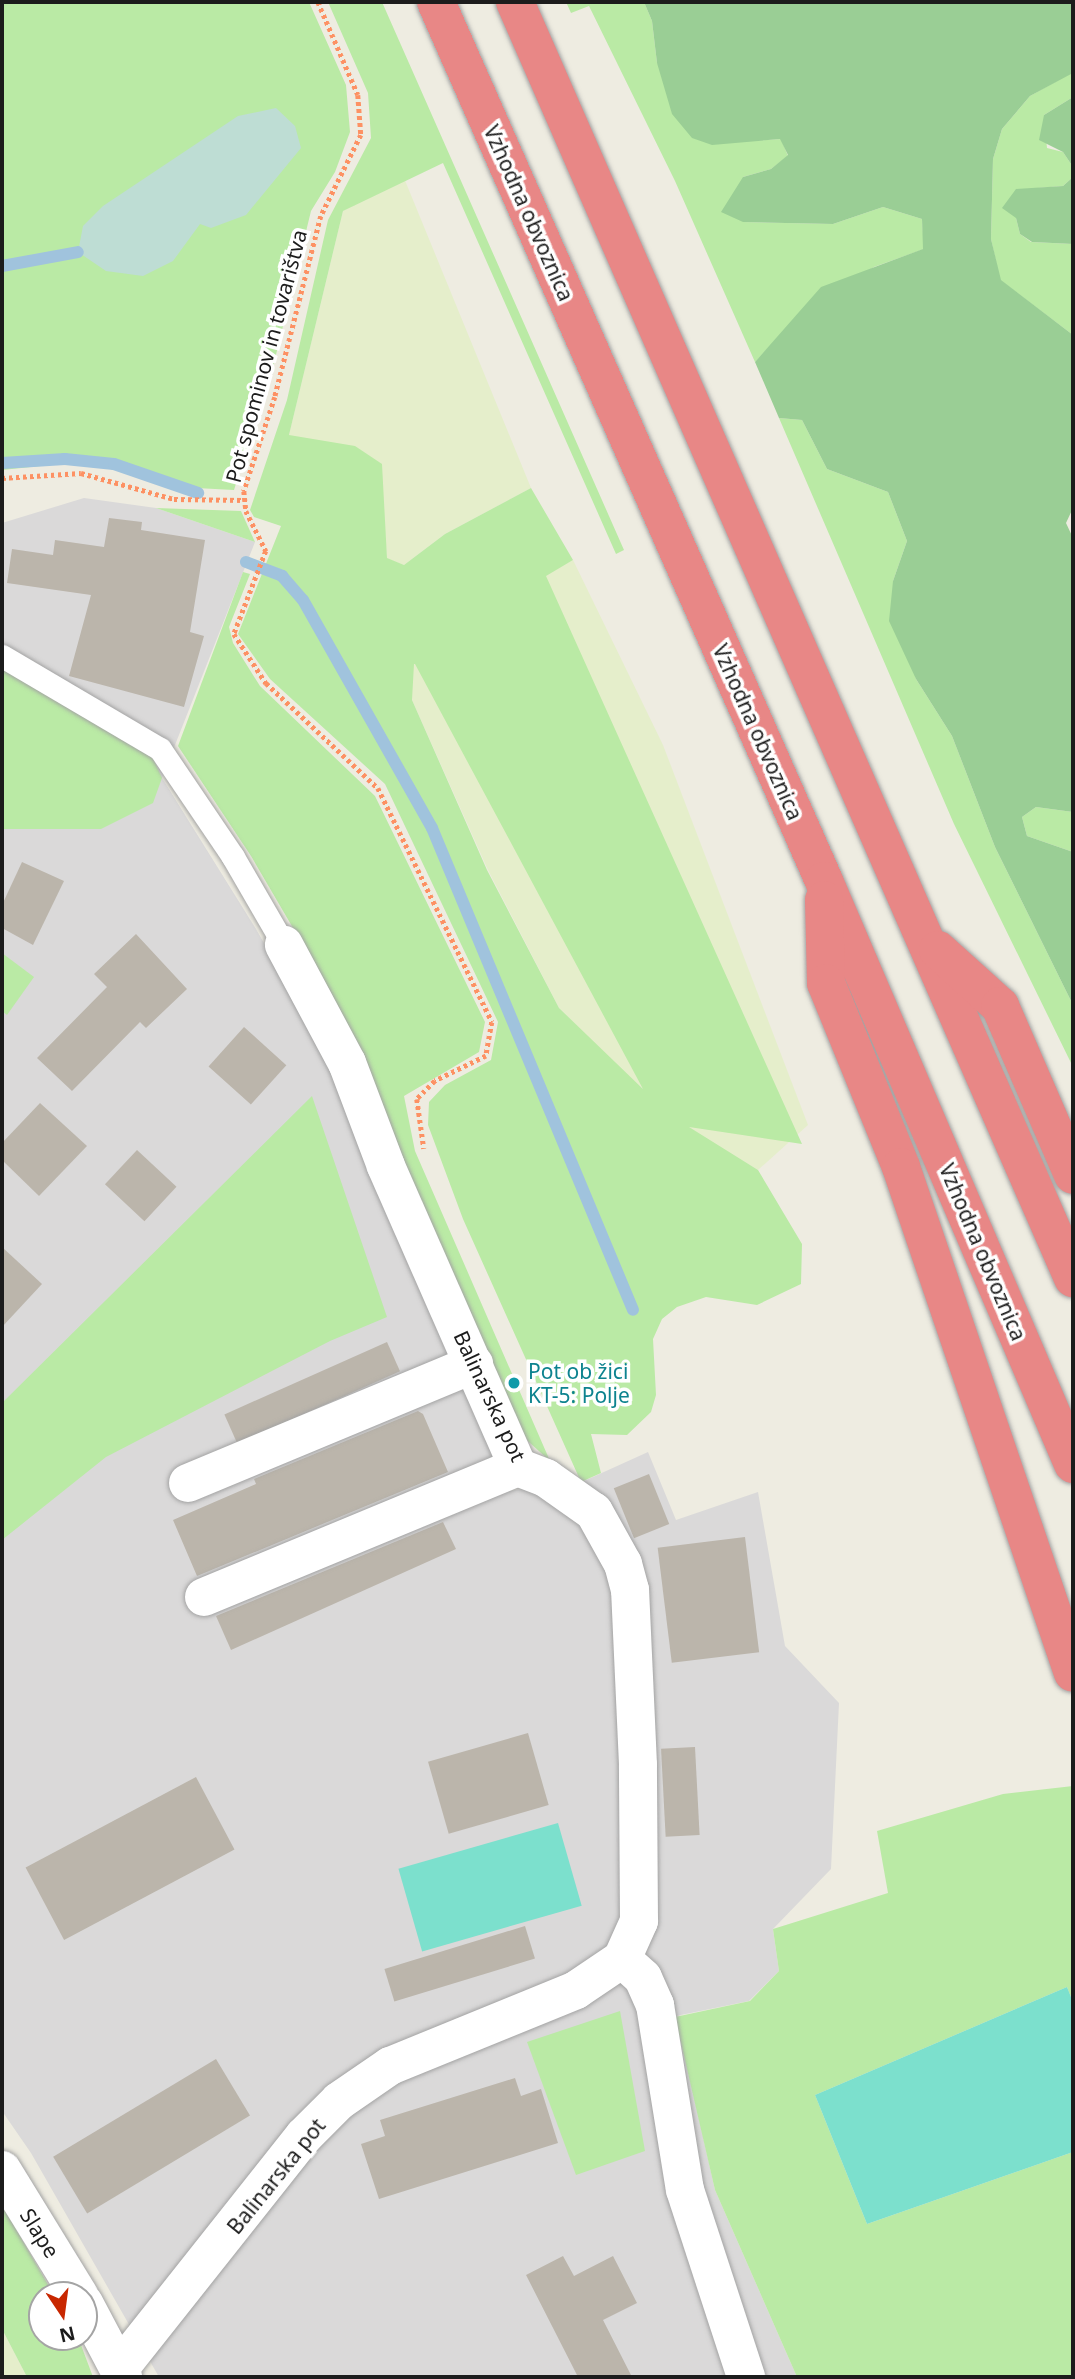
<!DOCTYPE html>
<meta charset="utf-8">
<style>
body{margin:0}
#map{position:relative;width:1075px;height:2379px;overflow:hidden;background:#eeece1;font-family:"Noto Sans",sans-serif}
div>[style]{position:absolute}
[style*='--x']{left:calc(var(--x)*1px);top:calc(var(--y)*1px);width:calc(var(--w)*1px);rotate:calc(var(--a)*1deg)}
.residential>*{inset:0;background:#dad9d9}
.farmland>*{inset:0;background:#e5eecb}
.grass>*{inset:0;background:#baeaa5}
.forest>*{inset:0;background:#9ace95}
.wetland>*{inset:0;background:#beddd4}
.pitch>*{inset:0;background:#7ce0cd;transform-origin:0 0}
.stream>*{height:12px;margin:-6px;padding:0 6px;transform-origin:6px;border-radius:6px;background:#a0c3dd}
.building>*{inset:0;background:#bbb5ab;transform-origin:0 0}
.path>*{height:4.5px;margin-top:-2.25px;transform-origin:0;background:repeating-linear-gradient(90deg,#fd9163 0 3.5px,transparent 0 7px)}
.roads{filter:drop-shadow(0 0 2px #a3a3a3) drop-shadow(0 0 2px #a3a3a3)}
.lane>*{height:23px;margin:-11.5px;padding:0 11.5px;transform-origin:11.5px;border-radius:11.5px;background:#fff}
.street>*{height:38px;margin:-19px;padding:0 19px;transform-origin:19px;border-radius:19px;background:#fff}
.highway>*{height:38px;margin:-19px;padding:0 19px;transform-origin:19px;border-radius:19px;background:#e88786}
.dots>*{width:19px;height:19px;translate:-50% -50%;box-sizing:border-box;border:4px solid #fff;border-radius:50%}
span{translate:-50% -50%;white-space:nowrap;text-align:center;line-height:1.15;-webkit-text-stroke:7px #fff;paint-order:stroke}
.street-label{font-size:21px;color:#1c1c1c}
.culture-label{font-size:21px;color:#0d838f}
.left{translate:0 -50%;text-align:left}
.frame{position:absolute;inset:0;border:4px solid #1c1c1c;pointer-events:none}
.north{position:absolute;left:28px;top:2281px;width:70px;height:70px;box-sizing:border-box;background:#fff;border:2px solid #a4a4a4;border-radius:50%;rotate:167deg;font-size:19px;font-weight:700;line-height:28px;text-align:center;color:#1c1c1c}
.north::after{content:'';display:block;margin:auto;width:24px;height:32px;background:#c82700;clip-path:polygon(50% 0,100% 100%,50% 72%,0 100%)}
</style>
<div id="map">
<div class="residential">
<i style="clip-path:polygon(84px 498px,156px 508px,255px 542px,162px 778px,256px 929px,334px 1067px,509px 1491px,528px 1488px,551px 1496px,648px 1452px,676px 1520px,758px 1492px,785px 1646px,839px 1703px,831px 1869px,773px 1929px,779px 1971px,749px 2001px,676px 2016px,715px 2190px,797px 2377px,159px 2377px,31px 2153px,2px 2111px,2px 523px)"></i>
</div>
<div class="farmland">
<i style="clip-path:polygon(404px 178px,531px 488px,445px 534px,404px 565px,387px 559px,384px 520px,289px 435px,343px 211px)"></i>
<i style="clip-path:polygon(573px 560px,663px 745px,808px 1125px,758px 1170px,693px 1131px,628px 1076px,559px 1008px,488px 870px,412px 700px,410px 674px,422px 642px)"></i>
<i style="clip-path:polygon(2px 2329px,27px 2377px,2px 2377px)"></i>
</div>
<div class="grass">
<i style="clip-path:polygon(2px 2px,309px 2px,346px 85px,350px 132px,335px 172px,311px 211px,273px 367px,234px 490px,177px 487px,125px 466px,60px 464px,2px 470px)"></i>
<i style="clip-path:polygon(evenodd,328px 2px,382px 2px,624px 550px,616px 554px,443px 163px,343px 211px,289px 435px,355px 446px,382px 464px,387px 558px,404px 565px,445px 534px,531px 488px,573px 560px,546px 576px,802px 1144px,689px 1127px,758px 1170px,802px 1244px,801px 1284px,757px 1305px,706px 1297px,677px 1307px,662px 1319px,653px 1339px,656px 1395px,651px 1412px,627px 1435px,591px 1434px,601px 1473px,581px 1482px,463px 1219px,428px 1125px,429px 1102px,445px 1085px,491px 1060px,498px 1022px,385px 784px,270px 679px,238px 634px,281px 526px,254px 517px,250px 510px,287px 400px,328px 220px,371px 138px,368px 93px,328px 2px,414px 664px,415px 664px,643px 1089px,559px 1008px,487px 870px,412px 700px,414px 664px)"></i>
<i style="clip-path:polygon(566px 2px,644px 2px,652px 21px,657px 63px,748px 141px,781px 139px,788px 156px,771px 169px,743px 177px,743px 222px,833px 224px,883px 207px,922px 219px,924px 249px,874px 267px,798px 316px,755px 362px,675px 181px,589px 6px,571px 13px)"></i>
<i style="clip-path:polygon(1071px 73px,1073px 97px,1044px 115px,1047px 148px,1063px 152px,1073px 167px,1073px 177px,1063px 186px,1038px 188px,1016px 218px,1020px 234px,1031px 242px,1073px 244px,1073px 335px,1000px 280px,991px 239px,993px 159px,1002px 129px,1030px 96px)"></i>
<i style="clip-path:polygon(779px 418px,802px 420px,827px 469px,888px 492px,907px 541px,893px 581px,916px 679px,952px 736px,995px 847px,1073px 1005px,1073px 1067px,954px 824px)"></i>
<i style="clip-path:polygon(156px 508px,241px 511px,255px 542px)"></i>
<i style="clip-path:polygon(243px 572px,250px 574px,229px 627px,233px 643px,260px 686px,375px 796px,485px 1022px,479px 1052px,404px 1096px,415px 1151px,550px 1461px,520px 1434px,331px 993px,251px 856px,178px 746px)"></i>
<i style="clip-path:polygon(2px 662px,152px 756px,162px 778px,153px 803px,101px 829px,2px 829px)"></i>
<i style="clip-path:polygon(1036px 807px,1073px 812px,1073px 852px,1027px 836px,1022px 817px)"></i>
<i style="clip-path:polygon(2px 953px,34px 977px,7px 1015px,2px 1011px)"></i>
<i style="clip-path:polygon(312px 1096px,387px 1317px,330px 1341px,106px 1457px,2px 1540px,2px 1403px)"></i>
<i style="clip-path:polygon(1073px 1786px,1073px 2002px,1067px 1987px,815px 2095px,867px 2224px,1073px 2152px,1073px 2377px,797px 2377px,715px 2190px,675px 2017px,750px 2001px,779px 1971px,773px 1929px,888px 1893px,877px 1831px,1003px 1794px)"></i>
<i style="clip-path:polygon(620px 2011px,645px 2151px,576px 2175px,527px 2042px)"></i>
<i style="clip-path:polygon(2px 2205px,54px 2295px,42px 2295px,42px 2337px,78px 2337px,93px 2377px,27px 2377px,2px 2329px)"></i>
</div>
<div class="forest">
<i style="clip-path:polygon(644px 2px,1073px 2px,1073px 167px,1063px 152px,1039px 140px,1044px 115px,1073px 97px,1071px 74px,1030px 96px,1002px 129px,993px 159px,991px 239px,1001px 280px,1073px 335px,1073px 508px,1066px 523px,1073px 538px,1073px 812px,1036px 807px,1022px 817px,1027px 836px,1073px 852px,1073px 1005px,995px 847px,952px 736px,916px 679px,889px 621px,893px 581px,907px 541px,888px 492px,827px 469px,802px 420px,779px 418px,755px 362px,821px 287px,923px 249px,922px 219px,883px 207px,833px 224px,743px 222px,721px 212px,743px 177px,771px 169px,788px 155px,780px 139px,712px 145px,692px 138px,672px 114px,657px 63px,652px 21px)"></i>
<i style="clip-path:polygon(1073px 177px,1073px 244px,1032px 242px,1020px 234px,1016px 218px,1002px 208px,1016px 189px,1063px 186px)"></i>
</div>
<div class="wetland">
<i style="clip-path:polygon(276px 108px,295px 126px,301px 148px,246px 215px,211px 228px,200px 224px,173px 261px,143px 276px,106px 271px,78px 252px,83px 226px,103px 206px,238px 116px)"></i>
</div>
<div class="pitch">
<i style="left:558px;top:1823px;width:86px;height:166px;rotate:74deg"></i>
<i style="clip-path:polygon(1067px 1987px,1073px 2002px,1073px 2152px,867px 2224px,815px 2095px)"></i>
</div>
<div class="stream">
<i style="--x:2;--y:266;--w:77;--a:-10.4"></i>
<i style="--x:2;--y:463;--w:63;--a:-3.6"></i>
<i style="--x:65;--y:459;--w:49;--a:5.8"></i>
<i style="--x:114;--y:464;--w:89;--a:19"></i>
<i style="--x:246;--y:562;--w:39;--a:21"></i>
<i style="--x:282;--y:576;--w:32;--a:49"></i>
<i style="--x:303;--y:600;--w:262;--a:60.5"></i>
<i style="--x:432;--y:828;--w:522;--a:67.36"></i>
</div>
<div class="building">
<i style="clip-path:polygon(109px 518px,142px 522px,141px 530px,205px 540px,190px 632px,204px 636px,184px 707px,69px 676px,91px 595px,7px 583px,12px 549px,53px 555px,55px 540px,104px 547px)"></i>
<i style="clip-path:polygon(22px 862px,64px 881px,33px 945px,2px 928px,2px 905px)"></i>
<i style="clip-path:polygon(136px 934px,187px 989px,146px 1028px,140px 1022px,72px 1091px,37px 1058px,107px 987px,94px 974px)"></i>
<i style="left:244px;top:1027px;width:57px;height:53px;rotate:42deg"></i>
<i style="clip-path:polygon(40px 1103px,87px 1146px,39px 1196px,2px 1160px,2px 1143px)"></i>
<i style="left:137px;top:1150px;width:54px;height:47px;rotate:43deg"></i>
<i style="clip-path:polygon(2px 1247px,42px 1284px,2px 1327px)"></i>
<i style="left:387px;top:1342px;width:32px;height:178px;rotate:66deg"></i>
<i style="clip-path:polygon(418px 1411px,423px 1414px,448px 1472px,197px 1576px,173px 1520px,256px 1484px,254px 1479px)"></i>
<i style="left:649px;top:1474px;width:54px;height:38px;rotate:68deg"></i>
<i style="clip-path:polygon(443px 1522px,456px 1549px,231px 1650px,216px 1616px)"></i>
<i style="left:745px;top:1537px;width:116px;height:88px;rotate:83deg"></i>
<i style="left:528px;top:1733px;width:75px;height:104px;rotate:74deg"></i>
<i style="left:695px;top:1747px;width:88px;height:34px;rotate:87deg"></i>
<i style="left:196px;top:1777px;width:82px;height:193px;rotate:62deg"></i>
<i style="left:525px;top:1926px;width:34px;height:147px;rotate:73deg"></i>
<i style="left:216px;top:2059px;width:66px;height:190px;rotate:59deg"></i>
<i style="clip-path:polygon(515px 2078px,521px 2096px,541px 2089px,558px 2143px,379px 2199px,361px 2144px,385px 2136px,380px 2120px)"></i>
<i style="clip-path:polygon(563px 2256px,574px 2276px,613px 2256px,637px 2303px,603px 2320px,632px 2377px,578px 2377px,526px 2275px)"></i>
</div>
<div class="path">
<i style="--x:318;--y:2;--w:101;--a:66.7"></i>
<i style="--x:358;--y:95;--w:40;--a:85.7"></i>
<i style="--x:361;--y:135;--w:90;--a:116.3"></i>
<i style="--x:321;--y:216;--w:187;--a:104.3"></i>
<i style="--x:275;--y:397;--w:99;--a:108.3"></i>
<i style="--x:244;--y:491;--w:20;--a:84"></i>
<i style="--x:246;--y:511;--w:45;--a:63.4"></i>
<i style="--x:266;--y:551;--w:89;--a:111.1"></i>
<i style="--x:234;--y:634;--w:59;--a:56.9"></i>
<i style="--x:266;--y:683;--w:154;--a:43.2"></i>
<i style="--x:378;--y:788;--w:260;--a:64"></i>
<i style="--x:492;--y:1022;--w:35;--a:100"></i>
<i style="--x:486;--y:1056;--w:57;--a:153.9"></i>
<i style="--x:435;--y:1081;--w:25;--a:135"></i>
<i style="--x:417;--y:1099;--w:50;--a:82"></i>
<i style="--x:2;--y:478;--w:79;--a:-3.6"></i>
<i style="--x:81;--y:473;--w:97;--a:15.6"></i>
<i style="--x:174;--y:499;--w:70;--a:0.8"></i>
</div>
<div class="roads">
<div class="lane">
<i style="--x:2;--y:656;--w:183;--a:30.5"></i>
<i style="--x:160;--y:749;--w:130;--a:55.9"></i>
<i style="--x:233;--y:857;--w:102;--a:59.9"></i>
</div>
<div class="street">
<i style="--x:188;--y:1483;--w:310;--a:-22.6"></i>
<i style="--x:204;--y:1597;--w:340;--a:-22.5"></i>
<i style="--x:622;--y:1959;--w:28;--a:42"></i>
<i style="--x:643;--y:1978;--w:30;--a:66"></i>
<i style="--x:655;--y:2005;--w:187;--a:80.8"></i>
<i style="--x:685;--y:2190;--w:197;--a:71.9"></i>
<i style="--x:2;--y:2170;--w:147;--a:58.4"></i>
<i style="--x:84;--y:2303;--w:84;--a:62.2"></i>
<i style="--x:120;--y:2368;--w:296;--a:-51.6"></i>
<i style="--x:304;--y:2136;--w:49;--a:-45"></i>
<i style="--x:339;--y:2101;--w:62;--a:-34.5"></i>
<i style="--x:390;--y:2066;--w:201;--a:-22.2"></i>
<i style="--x:576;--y:1990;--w:55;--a:-34"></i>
<i style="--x:622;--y:1959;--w:42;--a:-65.9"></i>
<i style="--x:639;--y:1921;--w:156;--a:-90.4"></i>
<i style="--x:638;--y:1765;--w:175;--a:-92.6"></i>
<i style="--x:630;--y:1590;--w:27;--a:-105"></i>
<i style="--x:623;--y:1564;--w:60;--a:-119.1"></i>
<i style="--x:594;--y:1512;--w:59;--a:-144.7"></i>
<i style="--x:546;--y:1478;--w:30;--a:-159"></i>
<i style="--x:518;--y:1467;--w:329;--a:-113.7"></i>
<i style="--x:386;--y:1166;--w:110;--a:-110.7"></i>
<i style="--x:347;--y:1063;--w:134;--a:-118.1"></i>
</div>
<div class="highway">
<i style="--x:436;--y:2;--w:961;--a:66.18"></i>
<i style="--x:824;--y:881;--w:634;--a:66.87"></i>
<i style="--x:515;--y:2;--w:1393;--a:66.38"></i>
<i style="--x:824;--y:900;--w:83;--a:88.6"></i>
<i style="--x:826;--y:983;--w:199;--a:67.8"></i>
<i style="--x:901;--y:1167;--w:534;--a:71.23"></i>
<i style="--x:938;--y:950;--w:84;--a:42.1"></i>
<i style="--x:1000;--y:1006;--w:184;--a:66.6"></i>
</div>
</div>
<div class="dots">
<i style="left:514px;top:1383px;background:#0f9aa8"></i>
</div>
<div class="street-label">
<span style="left:529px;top:213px;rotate:66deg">Vzhodna obvoznica</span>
<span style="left:266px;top:356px;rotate:-75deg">Pot spominov in tovarištva</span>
<span style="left:758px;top:732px;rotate:66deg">Vzhodna obvoznica</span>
<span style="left:983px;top:1252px;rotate:67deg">Vzhodna obvoznica</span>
<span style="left:490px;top:1396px;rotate:65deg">Balinarska pot</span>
<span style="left:276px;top:2176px;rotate:-51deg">Balinarska pot</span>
<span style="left:40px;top:2233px;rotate:58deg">Slape</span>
</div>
<div class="culture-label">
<span class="left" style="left:528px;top:1383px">Pot ob žici<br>KT-5: Polje</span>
</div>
<div class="frame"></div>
<div class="north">N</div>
</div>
